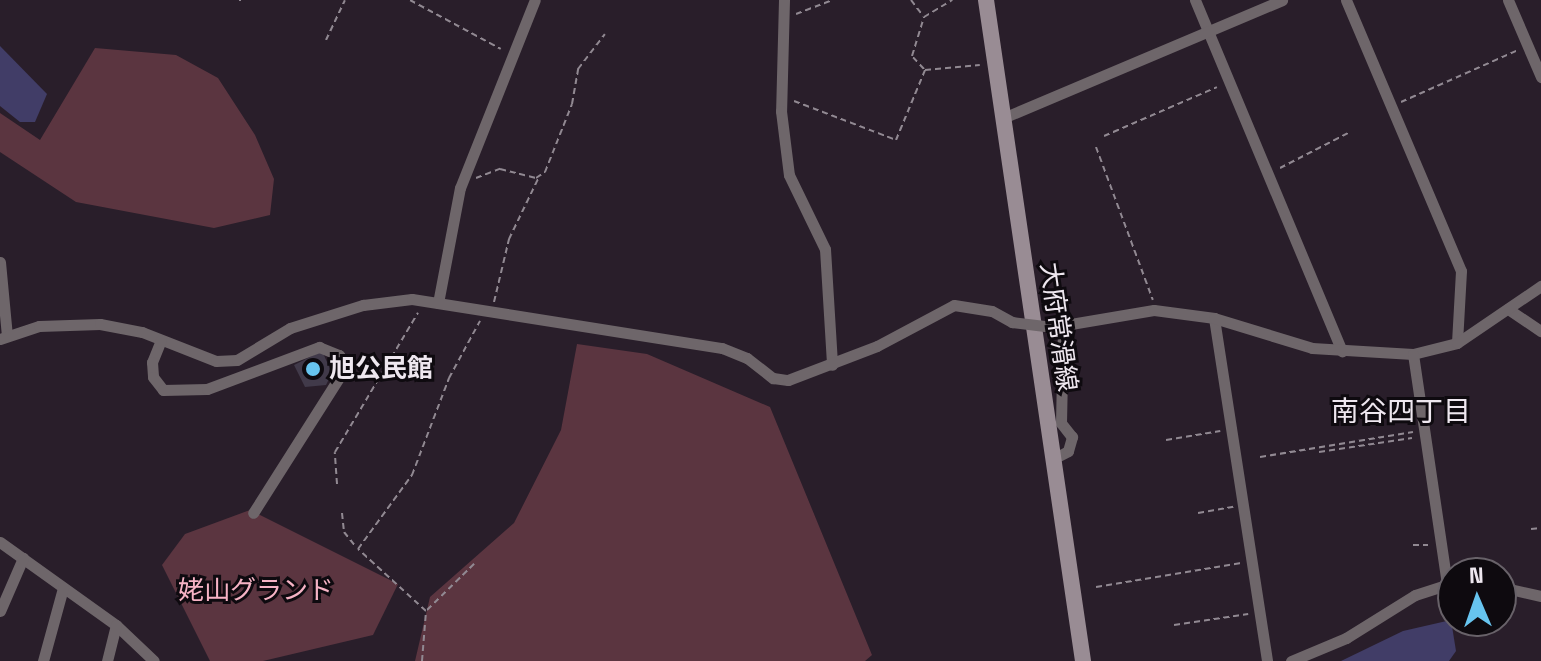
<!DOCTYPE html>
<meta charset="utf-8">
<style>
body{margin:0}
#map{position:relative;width:1541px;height:661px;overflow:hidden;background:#291e2a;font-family:"Space Grotesk","Noto Sans JP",sans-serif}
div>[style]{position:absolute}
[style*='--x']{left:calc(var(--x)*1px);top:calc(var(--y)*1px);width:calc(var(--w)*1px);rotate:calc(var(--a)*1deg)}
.green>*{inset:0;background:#5b3540}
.water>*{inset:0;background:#413d67}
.building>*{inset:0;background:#413a4a}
.path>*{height:2px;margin-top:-1px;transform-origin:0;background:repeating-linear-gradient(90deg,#918992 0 6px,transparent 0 10px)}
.minor>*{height:11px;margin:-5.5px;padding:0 5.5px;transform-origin:5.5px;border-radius:5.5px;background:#6e666a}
.secondary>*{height:16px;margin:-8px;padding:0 8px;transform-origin:8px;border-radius:8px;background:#998c94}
.minor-bridge>*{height:11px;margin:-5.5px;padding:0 5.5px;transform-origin:5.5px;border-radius:5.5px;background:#6e666a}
.dots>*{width:22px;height:22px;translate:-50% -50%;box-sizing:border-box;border:4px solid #0e0a0f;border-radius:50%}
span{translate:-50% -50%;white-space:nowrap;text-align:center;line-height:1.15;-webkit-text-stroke:6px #0e0a0f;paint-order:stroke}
.street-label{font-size:26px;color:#eee7ef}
.poi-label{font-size:26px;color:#eee7ef;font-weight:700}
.left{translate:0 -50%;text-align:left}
.park-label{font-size:26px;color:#f6b3c5}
.neighbourhood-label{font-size:28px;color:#eee7ef}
.north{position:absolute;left:1437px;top:557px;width:80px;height:80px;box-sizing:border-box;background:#0e0a0f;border:2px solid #686269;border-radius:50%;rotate:358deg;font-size:22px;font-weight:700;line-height:32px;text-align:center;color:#eee7ef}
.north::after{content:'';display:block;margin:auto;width:28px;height:36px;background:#67c4ef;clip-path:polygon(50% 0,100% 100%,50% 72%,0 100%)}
</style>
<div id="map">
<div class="green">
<i style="clip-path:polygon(95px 48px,176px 55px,218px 78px,255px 135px,274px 179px,270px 215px,214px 228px,76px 202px,0 152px,0 113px,40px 140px)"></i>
<i style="clip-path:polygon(577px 344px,647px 354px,770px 407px,872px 655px,865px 661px,415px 661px,430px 597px,514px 523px,561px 430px)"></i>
<i style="clip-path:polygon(250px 510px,398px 584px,373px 635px,263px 661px,210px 661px,162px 565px,185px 534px)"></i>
</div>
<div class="water">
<i style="clip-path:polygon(0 46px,47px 94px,35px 122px,20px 122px,0 106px)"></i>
<i style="clip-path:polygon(1451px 620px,1456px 651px,1449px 661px,1341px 661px,1403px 631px)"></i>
</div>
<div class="building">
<i style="clip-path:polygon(322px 351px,332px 373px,326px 385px,305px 387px,294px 365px)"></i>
</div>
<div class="path">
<i style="--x:240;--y:0;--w:1;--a:90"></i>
<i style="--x:410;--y:0;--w:103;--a:28.3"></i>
<i style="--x:911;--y:0;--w:20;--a:53"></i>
<i style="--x:796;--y:14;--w:39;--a:-21"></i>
<i style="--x:326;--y:40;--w:44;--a:-64.6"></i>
<i style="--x:924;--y:69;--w:18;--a:-133"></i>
<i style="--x:912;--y:56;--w:41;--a:-72.9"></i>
<i style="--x:924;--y:17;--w:33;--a:-31"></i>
<i style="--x:794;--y:101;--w:109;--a:20.9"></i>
<i style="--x:896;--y:140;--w:76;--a:-67.5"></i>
<i style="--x:925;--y:70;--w:55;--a:-5.2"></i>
<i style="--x:1401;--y:102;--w:126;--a:-23.9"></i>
<i style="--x:1104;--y:136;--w:123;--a:-23.4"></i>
<i style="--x:1096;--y:147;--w:163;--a:69.6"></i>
<i style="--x:1280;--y:168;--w:79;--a:-27.2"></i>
<i style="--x:476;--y:178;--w:26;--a:-21"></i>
<i style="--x:500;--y:169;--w:37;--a:14"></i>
<i style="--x:536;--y:178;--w:11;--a:-34"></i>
<i style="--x:545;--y:172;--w:73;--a:-68.3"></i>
<i style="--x:572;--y:104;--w:36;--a:-80"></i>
<i style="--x:578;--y:69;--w:44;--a:-52.4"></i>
<i style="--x:494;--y:302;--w:65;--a:-76.6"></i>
<i style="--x:509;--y:239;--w:69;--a:-64.2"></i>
<i style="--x:1166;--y:440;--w:55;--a:-9.5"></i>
<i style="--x:1319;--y:452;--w:94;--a:-8.6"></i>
<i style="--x:1260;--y:457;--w:155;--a:-9.3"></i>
<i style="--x:337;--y:484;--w:32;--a:-94"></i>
<i style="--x:335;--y:452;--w:162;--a:-59.2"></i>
<i style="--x:342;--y:513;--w:19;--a:84"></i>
<i style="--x:344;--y:532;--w:19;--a:51"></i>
<i style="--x:1198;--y:513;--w:36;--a:-10"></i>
<i style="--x:1531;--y:529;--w:10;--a:-6"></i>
<i style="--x:1413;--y:545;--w:15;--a:0"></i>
<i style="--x:1096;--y:587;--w:147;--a:-9.4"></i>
<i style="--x:427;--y:610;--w:66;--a:-44.4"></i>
<i style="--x:1174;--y:625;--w:75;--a:-8.5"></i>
<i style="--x:422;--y:661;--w:50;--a:-85.4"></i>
<i style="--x:426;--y:611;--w:92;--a:-137.6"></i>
<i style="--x:358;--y:549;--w:92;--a:-53.9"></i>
<i style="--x:412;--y:475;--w:104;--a:-69.1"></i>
<i style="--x:449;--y:378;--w:65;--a:-61.5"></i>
</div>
<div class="minor">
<i style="--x:784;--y:0;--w:111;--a:91.5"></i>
<i style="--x:781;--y:111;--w:64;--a:82.9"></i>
<i style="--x:789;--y:175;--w:82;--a:64.1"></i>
<i style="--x:825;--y:249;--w:116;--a:86.5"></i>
<i style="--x:1195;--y:0;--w:381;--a:67.3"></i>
<i style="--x:1346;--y:0;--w:294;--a:67"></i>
<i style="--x:1461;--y:271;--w:72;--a:93.2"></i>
<i style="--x:1508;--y:0;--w:84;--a:66.8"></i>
<i style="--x:1003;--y:118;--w:303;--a:-22.9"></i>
<i style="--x:0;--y:262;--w:74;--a:84.6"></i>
<i style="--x:438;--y:303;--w:117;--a:-79.2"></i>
<i style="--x:460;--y:188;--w:202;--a:-68.3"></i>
<i style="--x:1508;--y:309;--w:40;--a:34"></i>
<i style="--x:1214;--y:318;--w:347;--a:81.2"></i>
<i style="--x:1053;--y:327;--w:102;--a:-9.6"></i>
<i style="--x:1154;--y:310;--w:61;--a:7.6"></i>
<i style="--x:1214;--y:318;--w:102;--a:17"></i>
<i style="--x:1312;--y:348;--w:101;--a:3.4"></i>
<i style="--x:1413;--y:354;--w:45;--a:-14"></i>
<i style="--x:1457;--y:343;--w:102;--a:-34.2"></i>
<i style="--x:0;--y:339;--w:41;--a:-18.4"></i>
<i style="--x:39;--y:326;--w:61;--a:-1.9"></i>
<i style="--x:100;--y:324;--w:43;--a:10.8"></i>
<i style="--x:142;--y:332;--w:79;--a:21.4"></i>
<i style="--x:216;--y:361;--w:21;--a:-3"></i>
<i style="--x:237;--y:360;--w:62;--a:-31.1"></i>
<i style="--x:290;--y:328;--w:77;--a:-17.5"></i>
<i style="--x:363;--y:305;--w:49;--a:-7"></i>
<i style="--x:412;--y:299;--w:314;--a:9"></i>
<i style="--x:722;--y:348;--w:27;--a:22"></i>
<i style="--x:747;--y:358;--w:33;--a:38"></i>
<i style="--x:773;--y:378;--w:15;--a:8"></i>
<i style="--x:788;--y:380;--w:95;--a:-20.9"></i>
<i style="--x:877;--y:346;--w:87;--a:-28"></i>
<i style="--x:954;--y:305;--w:38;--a:9"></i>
<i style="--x:992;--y:311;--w:23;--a:29"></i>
<i style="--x:161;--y:340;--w:24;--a:112"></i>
<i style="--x:152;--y:362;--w:15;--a:86"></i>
<i style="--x:153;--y:377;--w:16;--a:52"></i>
<i style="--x:163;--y:390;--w:44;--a:-1.3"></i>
<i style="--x:207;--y:389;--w:120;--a:-20.6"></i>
<i style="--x:319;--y:347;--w:22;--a:22"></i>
<i style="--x:339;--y:355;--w:21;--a:87"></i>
<i style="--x:340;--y:376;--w:162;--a:122.4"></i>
<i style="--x:1413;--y:354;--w:232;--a:81.6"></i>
<i style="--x:1053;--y:459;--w:17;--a:-28"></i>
<i style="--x:1068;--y:451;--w:15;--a:-74"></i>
<i style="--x:1072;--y:437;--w:18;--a:-128"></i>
<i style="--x:1061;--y:423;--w:96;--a:-88.8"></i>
<i style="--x:0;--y:542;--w:143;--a:35.6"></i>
<i style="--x:116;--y:625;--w:52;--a:43.5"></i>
<i style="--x:1501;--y:587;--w:41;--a:12.7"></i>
<i style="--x:0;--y:611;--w:58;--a:-66.5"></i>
<i style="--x:43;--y:661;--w:76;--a:-74.7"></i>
<i style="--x:107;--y:661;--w:37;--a:-76"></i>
<i style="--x:1291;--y:661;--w:60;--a:-22.7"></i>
<i style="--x:1346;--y:638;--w:81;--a:-31.9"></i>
<i style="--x:1415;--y:595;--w:39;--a:-18"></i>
</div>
<div class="secondary">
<i style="--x:986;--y:0;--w:668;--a:81.65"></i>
</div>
<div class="minor-bridge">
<i style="--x:1012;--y:322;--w:41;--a:7"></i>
</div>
<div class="dots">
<i style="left:313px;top:369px;background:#67c4ef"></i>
</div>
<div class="street-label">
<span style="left:1058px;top:327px;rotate:82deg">大府常滑線</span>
</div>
<div class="poi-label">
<span class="left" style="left:329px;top:369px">旭公民館</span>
</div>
<div class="park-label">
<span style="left:256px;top:591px">姥山グランド</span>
</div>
<div class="neighbourhood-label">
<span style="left:1401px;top:411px">南谷四丁目</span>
</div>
<div class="north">N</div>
</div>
